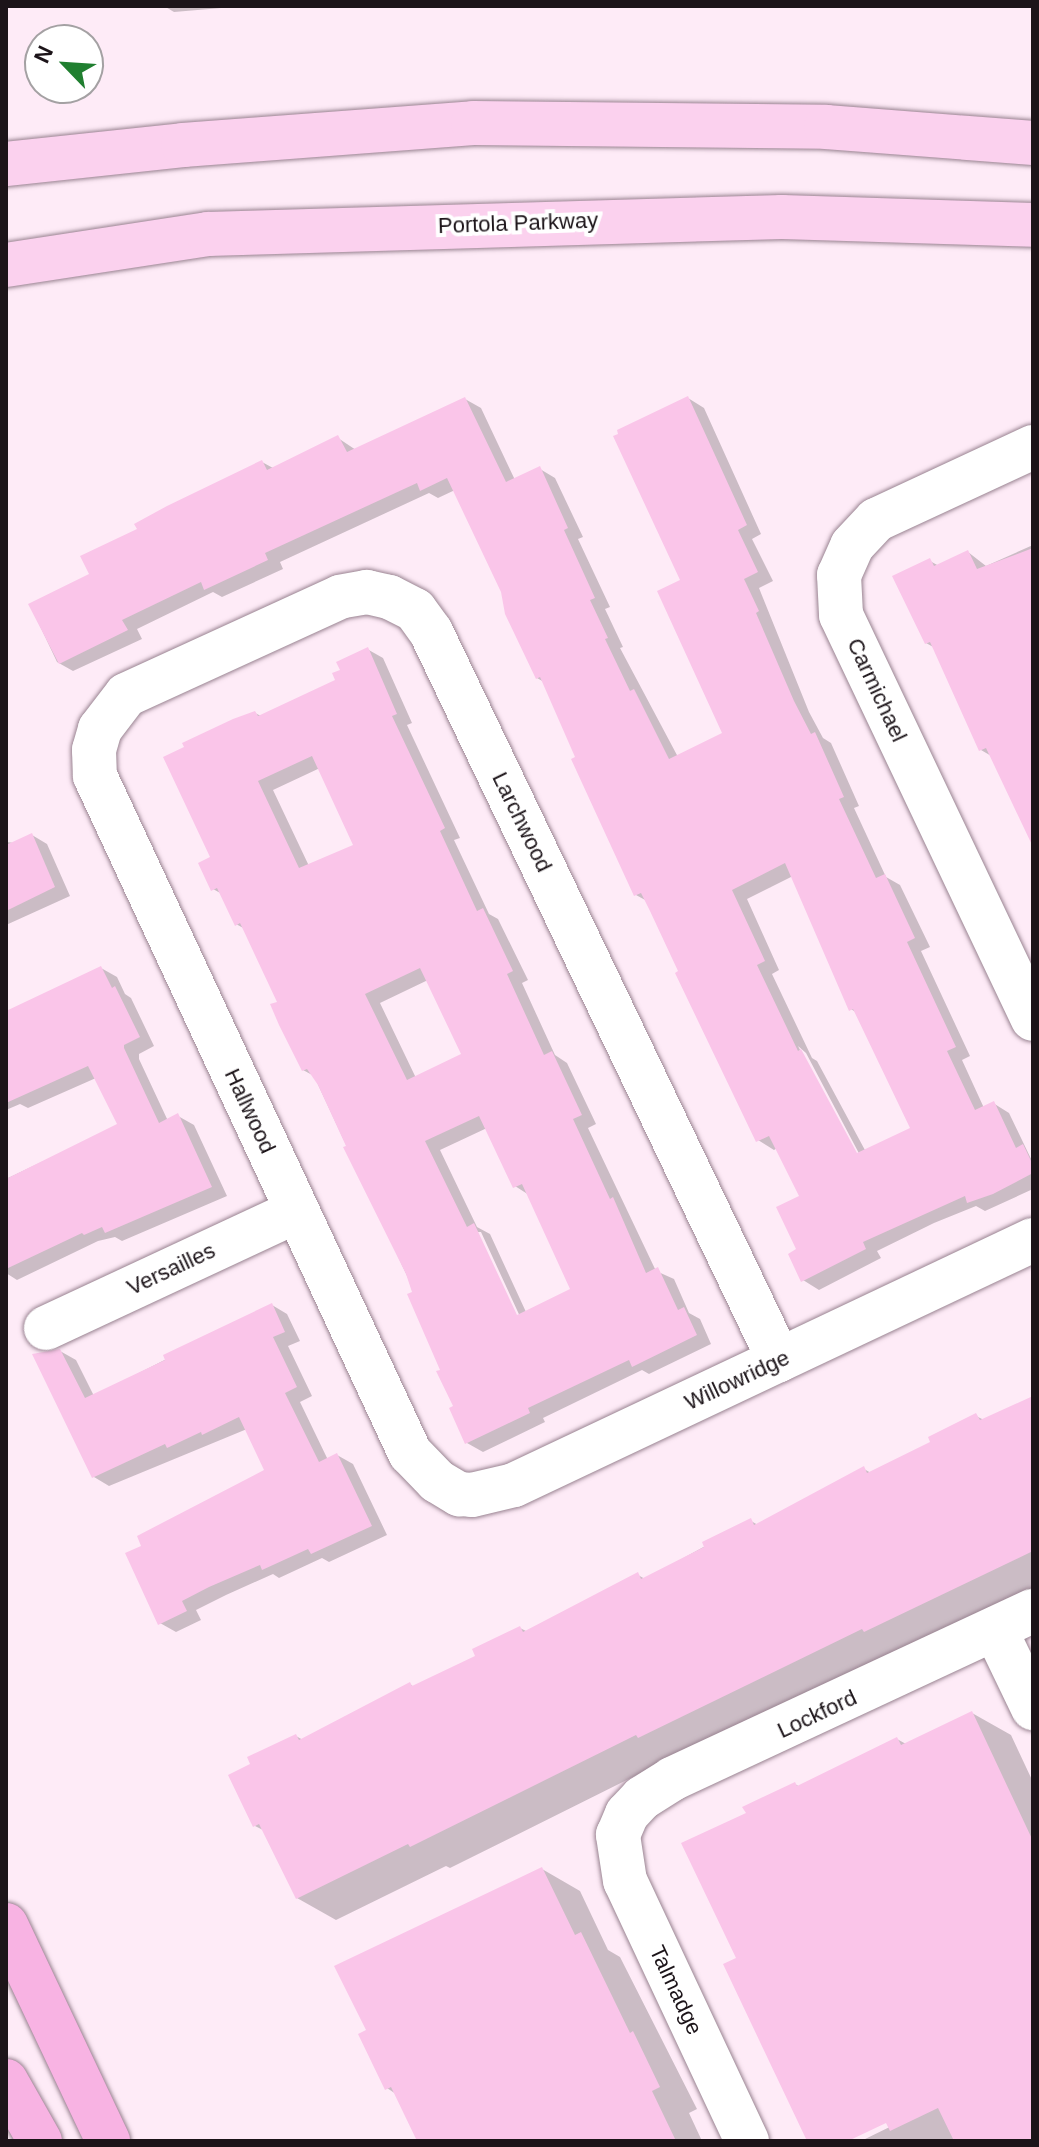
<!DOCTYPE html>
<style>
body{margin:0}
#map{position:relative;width:1039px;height:2147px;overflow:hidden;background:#feebf7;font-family:Helvetica,sans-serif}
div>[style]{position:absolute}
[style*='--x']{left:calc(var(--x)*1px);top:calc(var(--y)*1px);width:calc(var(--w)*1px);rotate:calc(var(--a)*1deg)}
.shadow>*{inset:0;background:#0003}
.building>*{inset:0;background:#fac5e9}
.roads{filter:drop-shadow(0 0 2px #998391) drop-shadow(0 0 2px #998391)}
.minor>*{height:44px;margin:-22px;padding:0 22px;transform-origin:22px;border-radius:22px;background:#fff}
.primary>*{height:44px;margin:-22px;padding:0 22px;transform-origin:22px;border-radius:22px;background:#fbd1ee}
.motorway>*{height:44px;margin:-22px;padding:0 22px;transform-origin:22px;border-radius:22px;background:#f8b3e3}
span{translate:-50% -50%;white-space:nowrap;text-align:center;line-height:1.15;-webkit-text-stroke:8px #fff;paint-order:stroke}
.street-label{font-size:22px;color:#1c1419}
.frame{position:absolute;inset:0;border:8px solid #1c1419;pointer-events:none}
.north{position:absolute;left:24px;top:24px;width:80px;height:80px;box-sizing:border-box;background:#fff;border:2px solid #a4a1a3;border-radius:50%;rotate:295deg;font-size:22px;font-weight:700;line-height:32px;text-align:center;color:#1c1419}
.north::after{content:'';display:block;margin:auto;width:28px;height:36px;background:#207f30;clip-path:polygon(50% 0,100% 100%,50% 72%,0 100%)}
</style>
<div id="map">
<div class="shadow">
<i style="clip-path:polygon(164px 6px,245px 6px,174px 12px)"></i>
<i style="clip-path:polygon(evenodd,688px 398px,704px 408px,761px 534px,752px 539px,773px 581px,759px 588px,809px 712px,823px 738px,831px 743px,859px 806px,854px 808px,886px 877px,900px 885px,930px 947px,921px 951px,970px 1056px,962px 1060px,984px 1108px,993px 1103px,1009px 1113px,1033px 1163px,1033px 1189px,985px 1211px,976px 1206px,934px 1223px,877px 1251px,881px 1258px,819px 1290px,803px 1280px,799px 1250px,801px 1197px,777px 1148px,774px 1150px,758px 1140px,647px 901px,636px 895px,544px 682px,537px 678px,503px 592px,455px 490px,438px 498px,429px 493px,280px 562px,283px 569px,222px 597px,213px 592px,137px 629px,142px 639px,73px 671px,57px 662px,30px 605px,91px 575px,139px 530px,262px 462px,273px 468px,338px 438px,356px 450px,465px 399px,481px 408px,515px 480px,540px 469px,555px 478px,583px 537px,578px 539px,610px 607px,605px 609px,623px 647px,620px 648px,678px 757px,725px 734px,682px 581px,688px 398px,793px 876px,851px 1009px,857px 1013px,913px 1129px,866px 1152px,817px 1061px,812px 1058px,772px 974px,779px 970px,747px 899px,793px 876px,688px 398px,798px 1046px,806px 1053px,863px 1161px,860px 1163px,798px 1046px)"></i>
<i style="clip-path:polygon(1033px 545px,1033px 841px,993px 757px,981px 750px,935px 648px,926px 643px,930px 561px,939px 566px,968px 552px,986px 566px)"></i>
<i style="clip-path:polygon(evenodd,367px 649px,383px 658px,412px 723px,407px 725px,460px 838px,454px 840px,489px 914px,498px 919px,528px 980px,522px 983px,555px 1055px,567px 1063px,596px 1124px,588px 1128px,656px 1271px,674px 1279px,689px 1313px,700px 1319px,711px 1344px,649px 1374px,642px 1370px,543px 1418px,545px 1422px,483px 1452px,467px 1443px,415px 1293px,314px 1076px,303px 1070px,279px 1003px,245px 929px,236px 924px,222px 894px,213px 889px,212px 858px,255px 713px,261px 716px,338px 682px,367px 649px,320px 768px,356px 846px,309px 866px,273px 790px,320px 768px,367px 649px,428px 980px,463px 1055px,416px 1078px,380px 1003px,428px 980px,367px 649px,487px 1128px,515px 1186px,529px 1195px,573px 1290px,526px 1312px,490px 1234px,477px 1227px,440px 1150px,487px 1128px,367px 649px,476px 1232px,481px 1232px,523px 1323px,520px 1325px,476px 1232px)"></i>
<i style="clip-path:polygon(32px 835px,47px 844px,70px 896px,6px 925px,6px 842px,15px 843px)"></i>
<i style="clip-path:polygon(101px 968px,117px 977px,125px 994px,131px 998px,154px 1046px,139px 1054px,139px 1059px,168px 1121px,178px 1116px,194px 1125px,227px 1196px,122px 1241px,115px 1237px,98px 1241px,17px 1280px,6px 1273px,6px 1179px,119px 1125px,96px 1078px,28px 1108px,20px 1104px,6px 1110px,6px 1012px)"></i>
<i style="clip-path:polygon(272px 1305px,287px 1314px,300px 1341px,288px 1346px,312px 1396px,300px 1402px,328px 1460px,337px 1455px,353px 1464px,387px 1535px,329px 1562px,322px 1558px,279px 1578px,273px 1574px,226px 1595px,196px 1610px,201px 1620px,176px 1632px,160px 1623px,267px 1471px,247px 1429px,109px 1486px,94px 1477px,60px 1351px,76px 1360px,94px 1396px)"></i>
<i style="clip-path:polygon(1033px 1397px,1033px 1591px,673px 1757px,450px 1868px,446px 1866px,336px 1920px,297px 1898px,265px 1831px,255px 1826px,296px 1736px,303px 1740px,410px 1684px,414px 1687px,478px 1657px,520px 1628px,528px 1632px,638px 1575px,645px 1579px,751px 1521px,758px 1525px,864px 1469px,871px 1473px,933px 1443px,976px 1416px,984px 1420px)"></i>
<i style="clip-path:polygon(972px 1713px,1011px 1735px,1033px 1782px,1033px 2141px,861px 2141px,904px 2120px,738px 1959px,748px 1814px,795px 1784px,800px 1787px,897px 1739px,906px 1744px)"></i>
<i style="clip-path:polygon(542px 1869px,580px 1891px,608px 1950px,620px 1957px,697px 2109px,689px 2113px,702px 2141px,419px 2141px,396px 2094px,387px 2088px,368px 2031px)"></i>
</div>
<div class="building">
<i style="clip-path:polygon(evenodd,688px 396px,747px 525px,738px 530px,758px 572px,744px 579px,759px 611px,756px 613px,794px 701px,811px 734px,815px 732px,844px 797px,839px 799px,876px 878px,885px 874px,915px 938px,907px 942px,956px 1047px,947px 1051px,975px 1110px,994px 1101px,1016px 1148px,1023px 1144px,1033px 1165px,1033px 1173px,993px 1194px,967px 1203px,965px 1196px,863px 1242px,866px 1249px,801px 1282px,788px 1254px,796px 1249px,776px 1207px,799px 1196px,769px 1136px,756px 1142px,675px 973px,678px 971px,650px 911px,641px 893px,634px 896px,571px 759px,575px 757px,540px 677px,536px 679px,505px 614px,501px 592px,447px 478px,420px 491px,417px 483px,265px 553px,268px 560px,204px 590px,201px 582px,122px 620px,128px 630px,59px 664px,28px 604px,89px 574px,80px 556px,137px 529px,134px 524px,167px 506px,262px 460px,267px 470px,338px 435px,347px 452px,465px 397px,506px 482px,540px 466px,568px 528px,564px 530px,595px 598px,590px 600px,608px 638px,605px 639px,630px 691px,634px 689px,669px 759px,722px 733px,657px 591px,680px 580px,613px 436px,618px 434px,617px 430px,688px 396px,785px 863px,849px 1011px,853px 1009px,910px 1128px,857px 1153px,801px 1049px,798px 1051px,757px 965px,765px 961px,732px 890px,785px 863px)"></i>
<i style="clip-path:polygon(1033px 548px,1033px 847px,986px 748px,979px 751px,930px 642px,925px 644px,892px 576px,930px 558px,934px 566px,968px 550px,977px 569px)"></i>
<i style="clip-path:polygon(evenodd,368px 647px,397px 714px,392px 716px,445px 828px,440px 831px,477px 911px,483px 908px,513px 971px,507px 974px,544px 1055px,552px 1051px,582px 1115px,573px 1119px,610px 1199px,613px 1197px,646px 1273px,658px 1267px,678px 1310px,684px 1307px,697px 1335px,632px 1367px,629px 1360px,528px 1408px,530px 1413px,465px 1444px,449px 1408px,453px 1406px,436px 1371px,440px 1370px,407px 1294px,412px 1292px,406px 1274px,343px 1147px,346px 1146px,318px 1085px,307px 1069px,302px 1071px,279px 1025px,270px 1004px,277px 1002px,240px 923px,235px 926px,217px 888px,211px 891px,198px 863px,210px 857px,163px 757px,184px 747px,182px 743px,233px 719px,255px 711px,258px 716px,335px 680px,332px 673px,340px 670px,336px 662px,368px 647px,312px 756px,353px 845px,299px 868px,258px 781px,312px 756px,368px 647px,420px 968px,461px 1054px,407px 1080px,365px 994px,420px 968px,368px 647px,479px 1116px,513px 1188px,522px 1184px,570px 1289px,517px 1315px,474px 1223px,467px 1227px,425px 1141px,479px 1116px)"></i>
<i style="clip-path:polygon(32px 833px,55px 887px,6px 911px,6px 845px)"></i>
<i style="clip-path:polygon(101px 966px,112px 988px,115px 986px,140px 1037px,124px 1045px,124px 1048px,159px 1123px,178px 1113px,212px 1187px,105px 1233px,102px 1227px,84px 1235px,82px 1233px,6px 1269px,6px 1179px,117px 1124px,88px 1066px,6px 1103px,6px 1011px)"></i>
<i style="clip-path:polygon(272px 1303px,285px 1332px,273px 1337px,297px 1387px,285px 1393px,319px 1462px,337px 1453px,372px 1526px,311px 1554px,308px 1549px,262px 1570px,260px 1565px,209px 1587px,182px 1601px,187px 1611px,158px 1625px,125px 1553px,141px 1546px,137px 1536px,264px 1470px,239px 1417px,202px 1435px,201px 1432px,167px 1448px,165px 1444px,92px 1478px,32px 1354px,60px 1349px,85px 1398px,165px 1360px,163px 1355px)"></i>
<i style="clip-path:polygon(1033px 1396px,1033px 1551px,864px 1632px,862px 1629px,638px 1738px,636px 1735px,410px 1847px,408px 1844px,296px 1899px,259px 1824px,253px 1827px,228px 1775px,250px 1764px,247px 1757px,296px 1734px,299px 1740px,410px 1682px,412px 1686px,475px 1656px,472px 1649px,520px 1626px,523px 1632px,638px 1572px,641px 1579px,704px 1547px,702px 1542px,751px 1518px,754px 1525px,864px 1466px,867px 1473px,930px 1442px,928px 1437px,976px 1413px,980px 1420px)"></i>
<i style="clip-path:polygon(972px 1711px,1033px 1841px,1033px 2141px,954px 2141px,938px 2108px,890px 2131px,886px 2123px,848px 2141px,807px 2141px,723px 1964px,736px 1958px,681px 1843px,746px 1813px,742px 1807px,795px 1782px,797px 1786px,897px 1737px,901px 1745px)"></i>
<i style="clip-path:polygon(542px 1867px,575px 1935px,581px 1932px,630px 2033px,633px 2031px,660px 2087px,652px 2091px,676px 2141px,417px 2141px,391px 2087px,385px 2090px,358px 2034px,366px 2030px,334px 1966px)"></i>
</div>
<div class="roads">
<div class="minor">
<i style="--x:1033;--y:447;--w:173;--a:155.1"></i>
<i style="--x:876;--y:520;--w:35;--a:133"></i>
<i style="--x:852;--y:546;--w:32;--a:114"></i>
<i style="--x:839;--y:575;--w:40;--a:87.1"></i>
<i style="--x:841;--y:615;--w:447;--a:64.6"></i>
<i style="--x:46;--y:1328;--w:277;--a:-25"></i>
<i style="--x:779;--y:1360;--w:807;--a:-115.55"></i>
<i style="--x:431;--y:632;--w:27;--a:-126"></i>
<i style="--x:415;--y:610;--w:29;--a:-153"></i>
<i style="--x:389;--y:597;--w:23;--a:-167"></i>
<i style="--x:367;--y:592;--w:27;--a:170"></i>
<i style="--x:340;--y:597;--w:235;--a:155.4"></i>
<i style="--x:126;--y:695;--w:43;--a:127.4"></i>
<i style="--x:100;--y:729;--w:22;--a:106"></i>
<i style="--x:94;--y:750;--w:26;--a:88"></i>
<i style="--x:95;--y:776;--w:747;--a:65.05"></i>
<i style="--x:410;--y:1453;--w:39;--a:46"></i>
<i style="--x:437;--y:1481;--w:26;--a:31"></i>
<i style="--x:459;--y:1494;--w:13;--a:4"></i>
<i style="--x:472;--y:1495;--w:43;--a:-13.4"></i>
<i style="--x:514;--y:1485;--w:293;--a:-25.3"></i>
<i style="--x:779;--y:1360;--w:281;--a:-25.3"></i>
<i style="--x:995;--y:1629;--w:88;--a:64.3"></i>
<i style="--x:747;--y:2141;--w:287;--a:-115.1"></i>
<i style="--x:625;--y:1881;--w:47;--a:-98.7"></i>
<i style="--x:618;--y:1835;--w:23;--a:-67"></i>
<i style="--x:627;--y:1814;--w:22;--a:-47"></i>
<i style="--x:642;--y:1798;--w:36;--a:-32"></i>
<i style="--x:672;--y:1779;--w:398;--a:-25"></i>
</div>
<div class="primary">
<i style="--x:6;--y:164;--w:178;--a:-6.1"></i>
<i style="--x:183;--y:145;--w:291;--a:-4.3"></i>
<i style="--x:473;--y:123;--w:353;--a:0.6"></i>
<i style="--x:826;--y:127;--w:208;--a:4.4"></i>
<i style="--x:6;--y:265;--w:204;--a:-8.7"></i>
<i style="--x:208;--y:234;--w:574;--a:-1.7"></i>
<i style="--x:782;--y:217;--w:251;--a:1.8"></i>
</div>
<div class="motorway">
<i style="--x:6;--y:1925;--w:239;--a:64.7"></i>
<i style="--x:6;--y:2081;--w:69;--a:60.5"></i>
</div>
</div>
<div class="street-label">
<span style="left:518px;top:223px;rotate:-2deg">Portola Parkway</span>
<span style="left:877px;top:690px;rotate:65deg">Carmichael</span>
<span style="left:522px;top:822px;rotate:64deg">Larchwood</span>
<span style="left:250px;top:1111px;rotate:65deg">Hallwood</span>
<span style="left:171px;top:1269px;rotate:-25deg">Versailles</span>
<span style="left:737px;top:1380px;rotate:-25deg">Willowridge</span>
<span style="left:817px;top:1714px;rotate:-25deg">Lockford</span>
<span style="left:676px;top:1990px;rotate:65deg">Talmadge</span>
</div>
<div class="frame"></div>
<div class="north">N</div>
</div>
